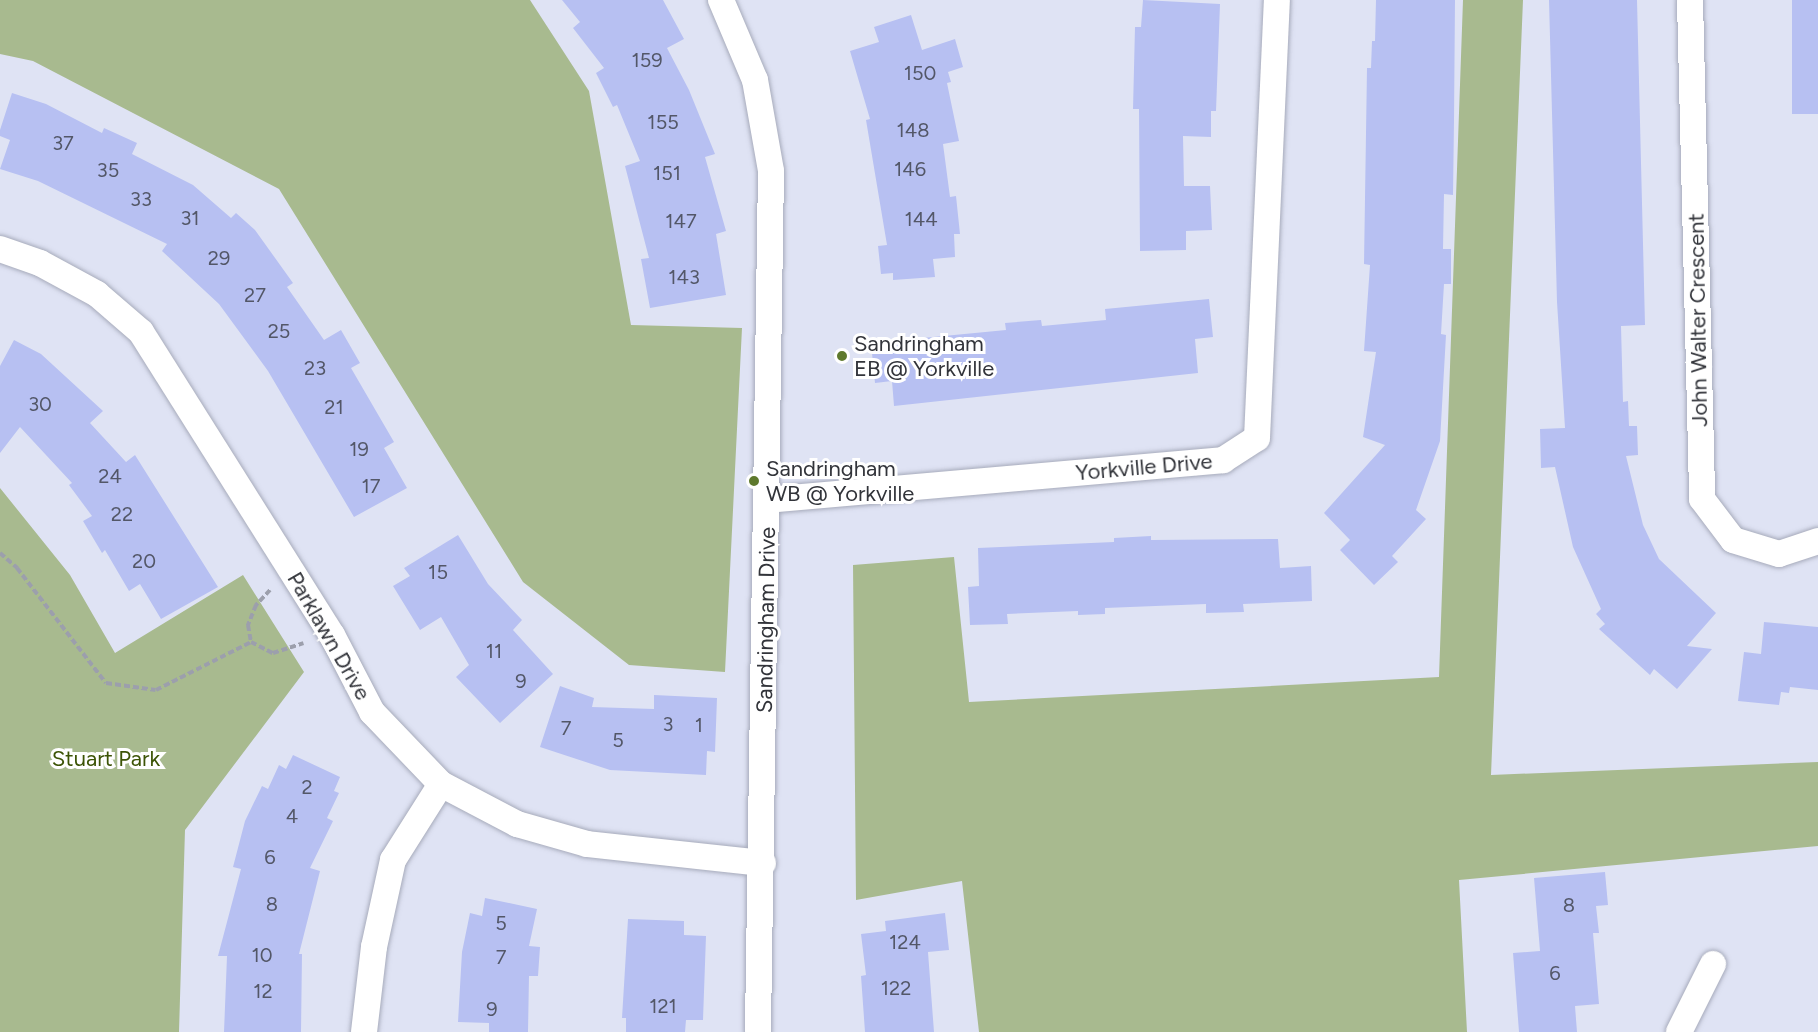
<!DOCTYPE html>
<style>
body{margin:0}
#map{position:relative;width:1818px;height:1032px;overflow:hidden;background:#dfe3f4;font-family:Figtree,sans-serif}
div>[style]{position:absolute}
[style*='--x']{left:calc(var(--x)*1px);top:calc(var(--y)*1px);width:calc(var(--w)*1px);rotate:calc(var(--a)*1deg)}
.green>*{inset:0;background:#a8ba8f}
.building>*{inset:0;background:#b7c0f2;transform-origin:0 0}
.path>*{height:4px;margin-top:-2px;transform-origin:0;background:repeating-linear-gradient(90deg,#9c9fac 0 6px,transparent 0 9px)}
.roads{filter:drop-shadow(0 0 2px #a7abbb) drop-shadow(0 0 2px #a7abbb)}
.street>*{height:26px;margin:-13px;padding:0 13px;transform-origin:13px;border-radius:13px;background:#fff}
.dots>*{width:16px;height:16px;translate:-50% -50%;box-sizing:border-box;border:3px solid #fff;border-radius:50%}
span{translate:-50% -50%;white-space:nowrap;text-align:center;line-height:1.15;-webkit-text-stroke:6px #fff;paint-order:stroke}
.number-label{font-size:20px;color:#535768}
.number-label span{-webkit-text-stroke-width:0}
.street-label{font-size:22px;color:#32343a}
.poi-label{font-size:22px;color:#32343a}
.left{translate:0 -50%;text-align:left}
.park-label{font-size:22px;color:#3c5406}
</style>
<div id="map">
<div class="green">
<i style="clip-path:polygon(0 0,530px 0,589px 91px,631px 325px,742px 328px,725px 672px,629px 665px,523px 582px,279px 189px,33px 61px,0 54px)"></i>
<i style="clip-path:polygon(1463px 0,1523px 0,1491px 775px,1818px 762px,1818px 846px,1459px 880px,1467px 1032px,979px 1032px,962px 881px,856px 900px,853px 565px,954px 557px,969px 702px,1439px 677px)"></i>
<i style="clip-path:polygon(0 488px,70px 575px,115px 653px,243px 575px,304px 672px,185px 830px,179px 1032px,0 1032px)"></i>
</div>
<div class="building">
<i style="clip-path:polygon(562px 0,663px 0,684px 39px,667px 48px,689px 90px,715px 154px,705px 157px,726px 231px,716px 234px,726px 295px,650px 308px,641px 259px,649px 258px,625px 166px,640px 161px,617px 105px,613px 107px,596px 73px,604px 68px,573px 28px,580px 22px)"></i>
<i style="clip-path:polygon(1143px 0,1220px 4px,1216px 111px,1211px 111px,1211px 137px,1183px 136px,1184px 186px,1210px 186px,1212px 230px,1186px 231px,1186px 250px,1140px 251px,1139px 109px,1133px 109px,1135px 27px,1141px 27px)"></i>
<i style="clip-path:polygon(1376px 0,1455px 0,1454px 121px,1453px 195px,1444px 194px,1443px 249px,1451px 249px,1451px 284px,1444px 284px,1441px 334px,1446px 335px,1440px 441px,1416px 510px,1426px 519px,1392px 556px,1398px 562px,1374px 585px,1340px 550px,1350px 540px,1324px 513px,1385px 445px,1363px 437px,1376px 352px,1364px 351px,1370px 265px,1364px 264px,1367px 68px,1371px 68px,1372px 41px,1375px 41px)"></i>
<i style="clip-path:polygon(1549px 0,1637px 0,1645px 325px,1621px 326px,1623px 402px,1628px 401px,1629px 426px,1637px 426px,1638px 455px,1626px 456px,1643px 525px,1659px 559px,1716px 613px,1687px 646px,1712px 649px,1677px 689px,1654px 669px,1650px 675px,1599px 629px,1605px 624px,1596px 614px,1601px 609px,1573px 547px,1555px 467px,1541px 468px,1540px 429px,1565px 428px,1557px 302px)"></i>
<i style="left:1792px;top:0;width:26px;height:114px"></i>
<i style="clip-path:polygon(911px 15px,922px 50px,955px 39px,963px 67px,948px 72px,951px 82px,947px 83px,959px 141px,943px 144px,950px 197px,956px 196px,960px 234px,954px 234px,955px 257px,933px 259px,935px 277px,893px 280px,893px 273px,881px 274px,878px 246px,887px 245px,866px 120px,870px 119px,850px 51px,879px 42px,874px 27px)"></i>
<i style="clip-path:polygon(12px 93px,46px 104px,102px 133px,104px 128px,137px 143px,132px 154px,193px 185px,231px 218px,236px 213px,255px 230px,293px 283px,287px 287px,324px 340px,341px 330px,360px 363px,351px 368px,394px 442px,384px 448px,407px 488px,354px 517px,268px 371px,219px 304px,162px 251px,167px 244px,38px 181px,0 169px,10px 140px,0 136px,0 130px)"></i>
<i style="clip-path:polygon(1209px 299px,1213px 337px,1195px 339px,1198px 373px,894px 406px,892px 381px,875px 383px,871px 343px,1006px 330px,1005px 323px,1041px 320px,1042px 326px,1106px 320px,1105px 309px)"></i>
<i style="clip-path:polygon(14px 340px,41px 354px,103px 411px,90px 423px,126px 462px,135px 455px,218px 587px,161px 619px,140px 584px,129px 591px,105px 550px,102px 553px,83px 521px,92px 516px,69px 485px,72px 483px,20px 427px,0 453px,0 366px)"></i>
<i style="clip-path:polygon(458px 535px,488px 584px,522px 620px,513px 630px,553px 674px,500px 723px,456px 677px,469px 665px,441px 617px,420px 630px,393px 586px,410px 576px,404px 568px)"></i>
<i style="clip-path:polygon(1151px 536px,1151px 540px,1278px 539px,1280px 568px,1311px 566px,1312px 601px,1243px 604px,1244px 612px,1206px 613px,1206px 604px,1105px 608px,1105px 614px,1078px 615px,1078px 611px,1007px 614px,1008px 624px,970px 625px,968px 587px,979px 586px,978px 548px,1114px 542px,1114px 538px)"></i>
<i style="clip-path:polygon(1764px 622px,1818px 627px,1818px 690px,1790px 687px,1789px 693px,1781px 692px,1779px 705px,1738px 701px,1744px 652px,1761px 654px)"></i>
<i style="clip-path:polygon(560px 686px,594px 698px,592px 707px,654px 709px,654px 695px,717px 698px,715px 752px,707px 751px,706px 775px,610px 770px,540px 747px)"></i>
<i style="clip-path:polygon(293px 755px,340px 777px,334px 791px,339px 793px,327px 818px,333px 821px,310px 868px,320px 871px,299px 954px,302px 954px,301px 1032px,224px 1032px,227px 956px,218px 956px,241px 869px,233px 867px,245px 821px,262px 786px,268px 789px,279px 765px,286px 769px)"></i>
<i style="clip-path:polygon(1605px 872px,1608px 905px,1596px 906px,1599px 933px,1593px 933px,1599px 1004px,1575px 1006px,1577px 1032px,1519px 1032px,1513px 953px,1540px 951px,1534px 878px)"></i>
<i style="clip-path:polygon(485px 898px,537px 909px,529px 946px,540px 947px,538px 976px,529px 976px,528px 1032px,489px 1032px,489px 1023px,458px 1022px,462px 952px,470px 913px,482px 916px)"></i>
<i style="clip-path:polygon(945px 913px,949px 950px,928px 952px,934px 1032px,865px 1032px,861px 976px,866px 975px,861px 934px,886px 931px,885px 921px)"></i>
<i style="clip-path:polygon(628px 919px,684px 921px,684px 935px,706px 936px,703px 1020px,686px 1020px,685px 1032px,626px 1032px,626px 1018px,622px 1018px)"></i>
</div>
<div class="path">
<i style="--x:0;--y:553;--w:23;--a:41"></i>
<i style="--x:17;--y:568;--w:145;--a:52.3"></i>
<i style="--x:106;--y:683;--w:50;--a:8"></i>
<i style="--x:156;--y:690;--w:106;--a:-26.8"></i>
<i style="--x:270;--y:590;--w:21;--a:133"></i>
<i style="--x:256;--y:605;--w:22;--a:112"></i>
<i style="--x:248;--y:625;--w:17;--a:80"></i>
<i style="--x:251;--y:642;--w:25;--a:27"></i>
<i style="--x:273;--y:653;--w:32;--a:-18"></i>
</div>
<div class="roads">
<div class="street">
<i style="--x:721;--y:0;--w:87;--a:67"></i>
<i style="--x:755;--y:80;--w:92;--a:80"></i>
<i style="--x:771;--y:171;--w:861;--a:90.87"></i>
<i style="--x:1690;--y:0;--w:499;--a:88.6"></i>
<i style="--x:1702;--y:499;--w:51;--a:52.9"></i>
<i style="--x:1733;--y:540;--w:48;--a:16.9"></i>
<i style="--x:1779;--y:554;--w:41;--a:-18.4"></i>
<i style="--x:0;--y:249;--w:42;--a:19.3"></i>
<i style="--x:40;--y:263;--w:65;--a:28.5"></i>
<i style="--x:97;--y:294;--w:58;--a:40.8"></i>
<i style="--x:141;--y:332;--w:358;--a:57.8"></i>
<i style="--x:332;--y:635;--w:87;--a:62.5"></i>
<i style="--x:372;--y:712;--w:100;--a:46.2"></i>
<i style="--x:441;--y:784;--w:86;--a:27.8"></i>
<i style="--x:517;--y:824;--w:73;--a:15.9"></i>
<i style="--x:587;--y:844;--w:177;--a:6.2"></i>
<i style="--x:767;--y:500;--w:458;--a:-5"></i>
<i style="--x:1223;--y:460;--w:40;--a:-32.9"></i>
<i style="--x:1257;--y:438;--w:438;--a:-87.4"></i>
<i style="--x:364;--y:1032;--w:86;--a:-83.3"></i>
<i style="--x:374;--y:947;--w:89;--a:-77.7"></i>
<i style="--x:393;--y:860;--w:90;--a:-57.7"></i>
<i style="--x:1679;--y:1032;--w:76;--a:-63.4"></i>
</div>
</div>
<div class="dots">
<i style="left:842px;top:356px;background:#5e792d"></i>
<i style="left:754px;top:481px;background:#5e792d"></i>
</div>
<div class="number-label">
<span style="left:647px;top:60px">159</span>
<span style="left:920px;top:73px">150</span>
<span style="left:663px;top:122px">155</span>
<span style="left:913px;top:130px">148</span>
<span style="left:63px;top:143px">37</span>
<span style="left:910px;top:169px">146</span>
<span style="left:108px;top:170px">35</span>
<span style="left:667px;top:173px">151</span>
<span style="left:141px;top:199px">33</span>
<span style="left:190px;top:218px">31</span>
<span style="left:921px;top:219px">144</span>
<span style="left:681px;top:221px">147</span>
<span style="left:219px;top:258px">29</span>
<span style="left:684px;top:277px">143</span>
<span style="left:255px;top:295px">27</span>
<span style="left:279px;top:331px">25</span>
<span style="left:315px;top:368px">23</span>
<span style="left:40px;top:404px">30</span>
<span style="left:334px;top:407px">21</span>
<span style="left:359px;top:449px">19</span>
<span style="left:110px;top:476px">24</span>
<span style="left:371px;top:486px">17</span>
<span style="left:122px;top:514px">22</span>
<span style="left:144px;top:561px">20</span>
<span style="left:438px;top:572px">15</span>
<span style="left:494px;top:651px">11</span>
<span style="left:521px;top:681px">9</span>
<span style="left:668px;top:724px">3</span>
<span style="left:699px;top:725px">1</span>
<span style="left:566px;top:728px">7</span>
<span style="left:618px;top:740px">5</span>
<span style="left:307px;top:787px">2</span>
<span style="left:292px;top:816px">4</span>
<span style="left:270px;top:857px">6</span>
<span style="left:272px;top:904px">8</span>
<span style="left:1569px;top:905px">8</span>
<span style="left:501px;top:923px">5</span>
<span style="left:905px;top:942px">124</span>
<span style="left:262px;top:955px">10</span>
<span style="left:501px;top:957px">7</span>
<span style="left:1555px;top:973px">6</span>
<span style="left:896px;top:988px">122</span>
<span style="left:263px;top:991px">12</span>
<span style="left:663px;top:1006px">121</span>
<span style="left:492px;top:1009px">9</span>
</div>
<div class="street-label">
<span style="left:1698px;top:320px;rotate:-91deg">John Walter Crescent</span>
<span style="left:1144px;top:467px;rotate:-5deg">Yorkville Drive</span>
<span style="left:766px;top:620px;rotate:-89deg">Sandringham Drive</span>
<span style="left:329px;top:636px;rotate:60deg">Parklawn Drive</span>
</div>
<div class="poi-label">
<span class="left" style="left:854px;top:356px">Sandringham<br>EB @ Yorkville</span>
<span class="left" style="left:766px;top:481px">Sandringham<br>WB @ Yorkville</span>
</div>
<div class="park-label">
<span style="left:106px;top:759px">Stuart Park</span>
</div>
</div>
